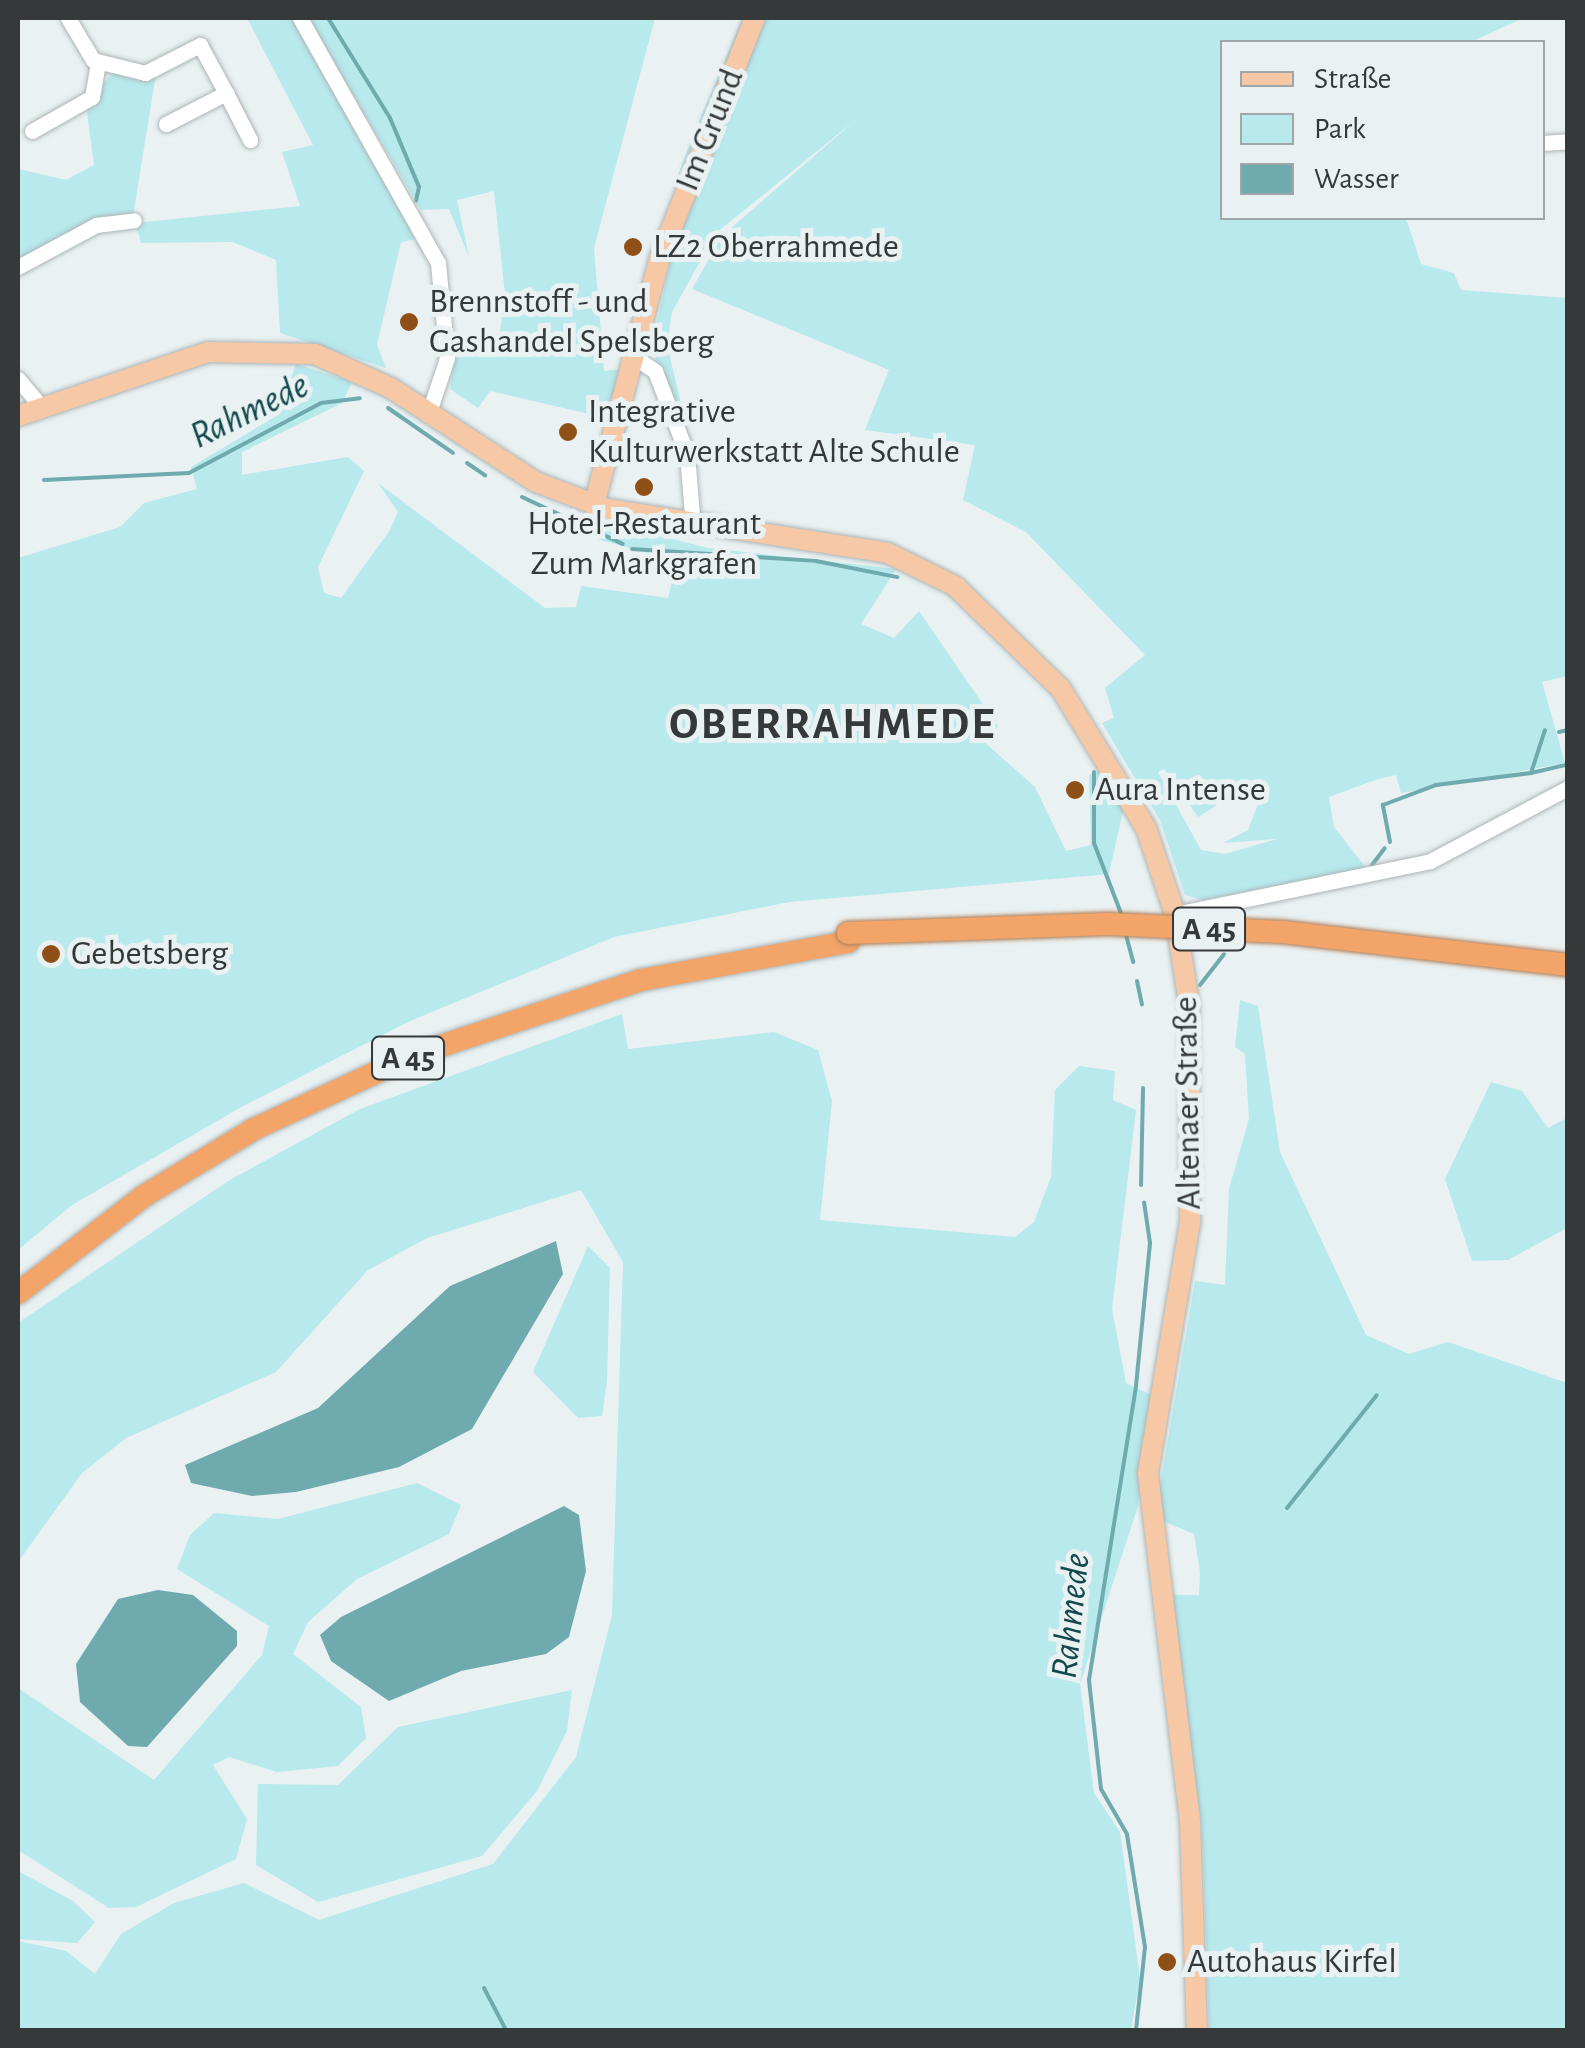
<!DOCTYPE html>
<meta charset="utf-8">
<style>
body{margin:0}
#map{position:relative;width:1585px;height:2048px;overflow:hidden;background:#e9f1f2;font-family:"Alegreya Sans",sans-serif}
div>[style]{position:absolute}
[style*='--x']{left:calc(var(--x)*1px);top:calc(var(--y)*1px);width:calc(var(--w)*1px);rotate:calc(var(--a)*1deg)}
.green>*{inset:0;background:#b7e9ed}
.water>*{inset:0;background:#6eaaae}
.stream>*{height:4px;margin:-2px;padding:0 2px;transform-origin:2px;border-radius:2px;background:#6eaaae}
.roads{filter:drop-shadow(0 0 2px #adb5b6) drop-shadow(0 0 2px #adb5b6)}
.minor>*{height:15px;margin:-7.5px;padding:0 7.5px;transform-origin:7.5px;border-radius:7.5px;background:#fff}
.major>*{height:20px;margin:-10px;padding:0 10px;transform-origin:10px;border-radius:10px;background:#f7c8a5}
.highway>*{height:22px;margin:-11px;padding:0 11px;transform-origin:11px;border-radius:11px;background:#f2a469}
.bridges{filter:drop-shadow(0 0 2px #b07f58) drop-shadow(0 0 2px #b07f58)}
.highway-bridge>*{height:22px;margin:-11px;padding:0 11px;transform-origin:11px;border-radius:11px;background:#f2a469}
.dots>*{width:28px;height:28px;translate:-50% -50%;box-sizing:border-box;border:5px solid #e9f1f2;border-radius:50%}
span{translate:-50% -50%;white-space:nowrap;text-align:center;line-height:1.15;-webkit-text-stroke:10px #e9f1f2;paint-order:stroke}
.shield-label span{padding:2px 8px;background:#e9f1f2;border:2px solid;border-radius:8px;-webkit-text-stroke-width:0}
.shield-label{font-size:32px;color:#363939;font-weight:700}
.street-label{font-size:35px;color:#363939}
.poi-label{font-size:35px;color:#363939}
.left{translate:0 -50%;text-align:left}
.water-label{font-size:38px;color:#12494d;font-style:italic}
.district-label{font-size:45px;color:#363939;font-weight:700;letter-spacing:2.5px}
.frame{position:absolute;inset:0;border:20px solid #363939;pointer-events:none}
.legend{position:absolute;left:1220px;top:40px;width:325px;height:180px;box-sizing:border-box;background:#e9f1f2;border:2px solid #a1a7a8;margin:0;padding:12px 18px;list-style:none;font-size:30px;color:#363939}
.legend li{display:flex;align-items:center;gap:20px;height:50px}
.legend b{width:50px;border:2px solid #a1a7a8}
</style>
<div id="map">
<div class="green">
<i style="clip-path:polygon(247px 18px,294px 18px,421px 238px,401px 242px,377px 345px,386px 368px,280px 333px,276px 260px,233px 242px,141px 243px,135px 223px,300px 206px,282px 152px,313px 145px)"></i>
<i style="clip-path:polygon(308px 18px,655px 18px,594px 248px,604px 371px,627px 368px,607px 418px,490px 391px,478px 408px,450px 389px,454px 358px,497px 354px,505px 294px,494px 191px,457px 200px,469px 257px,449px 209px,421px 210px)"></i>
<i style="clip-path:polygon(743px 18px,750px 18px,674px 186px,695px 130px)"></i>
<i style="clip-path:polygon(evenodd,764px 18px,1523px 18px,1471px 42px,1222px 42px,1222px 218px,1406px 218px,1421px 264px,1454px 273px,1461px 290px,1567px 298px,1567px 676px,1542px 682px,1565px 763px,1401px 793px,1396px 775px,1375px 780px,1329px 797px,1334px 827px,1367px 869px,1203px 900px,1185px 895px,1160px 820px,1102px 723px,1114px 718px,1105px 688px,1145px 655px,1026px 532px,963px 500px,975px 445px,865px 430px,889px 370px,692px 289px,722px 236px,858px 118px,716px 233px,672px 312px,667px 345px,692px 449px,651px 349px,675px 241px,764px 18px,1164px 769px,1198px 817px,1233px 795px,1260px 799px,1248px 830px,1223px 843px,1277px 839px,1225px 854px,1201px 850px,1158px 772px,1164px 769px)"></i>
<i style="clip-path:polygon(113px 72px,156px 74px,133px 216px,96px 219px,18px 262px,18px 169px,66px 180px,94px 165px,86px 105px)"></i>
<i style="clip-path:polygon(296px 364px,352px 382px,342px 403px,242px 452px,242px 475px,348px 457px,364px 471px,318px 567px,324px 593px,341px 598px,390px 530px,398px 512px,378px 483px,545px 608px,576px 607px,581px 586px,668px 598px,677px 561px,593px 538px,594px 519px,708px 548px,896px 569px,861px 624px,894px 638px,919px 611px,998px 726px,983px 741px,1035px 787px,1066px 851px,1091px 845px,1089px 775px,1102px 769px,1123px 811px,1109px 874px,789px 902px,614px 937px,410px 1021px,243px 1106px,72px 1205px,18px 1250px,18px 558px,120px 527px,144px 503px,197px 489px,191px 467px,278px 415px)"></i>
<i style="clip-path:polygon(1240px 1000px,1258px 1006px,1280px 1152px,1366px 1335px,1409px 1354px,1448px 1342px,1567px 1383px,1567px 2030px,1209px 2030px,1202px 1829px,1167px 1595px,1199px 1595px,1200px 1572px,1194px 1534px,1158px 1519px,1157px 1504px,1195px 1281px,1225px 1285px,1229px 1189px,1249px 1119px,1245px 1054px,1235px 1047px)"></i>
<i style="clip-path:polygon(622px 1014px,628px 1049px,774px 1032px,818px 1050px,832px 1101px,820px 1220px,1015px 1237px,1034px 1222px,1051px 1177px,1055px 1090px,1079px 1066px,1115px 1071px,1113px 1100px,1136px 1110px,1112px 1309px,1126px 1383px,1153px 1396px,1138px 1506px,1080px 1684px,1094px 1793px,1120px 1832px,1140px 1978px,1131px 2030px,18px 2030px,18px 1941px,66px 1951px,95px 1974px,121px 1934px,174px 1903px,244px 1883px,319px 1920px,493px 1864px,576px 1757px,612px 1615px,623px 1262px,581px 1190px,427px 1238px,368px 1270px,276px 1372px,126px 1438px,82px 1473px,18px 1562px,18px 1323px,228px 1181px,360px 1109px)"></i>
<i style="clip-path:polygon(1491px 1082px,1522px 1091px,1548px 1128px,1567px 1118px,1567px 1228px,1508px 1260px,1472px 1261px,1445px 1179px)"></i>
<i style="clip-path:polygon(588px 1246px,610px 1268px,607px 1381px,602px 1416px,578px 1418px,533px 1372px)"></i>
<i style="clip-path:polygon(417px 1483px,461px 1505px,449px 1534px,357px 1579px,308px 1622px,293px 1654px,361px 1707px,366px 1738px,338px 1766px,277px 1772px,229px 1757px,213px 1765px,247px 1819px,236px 1859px,136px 1907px,109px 1908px,18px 1850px,18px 1688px,154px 1780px,262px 1655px,269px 1626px,177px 1569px,190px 1535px,214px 1513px,278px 1519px)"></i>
<i style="clip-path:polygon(572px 1690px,567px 1731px,537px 1791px,482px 1856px,318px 1902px,256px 1865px,258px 1784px,338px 1785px,398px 1727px)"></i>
<i style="clip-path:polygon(18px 1871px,73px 1901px,95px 1922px,77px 1943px,18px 1939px)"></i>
</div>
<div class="water">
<i style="clip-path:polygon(556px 1241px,563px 1274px,472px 1429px,399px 1467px,296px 1492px,252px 1496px,191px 1483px,185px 1465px,318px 1408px,450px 1286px)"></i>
<i style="clip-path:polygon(564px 1506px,579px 1515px,586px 1571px,569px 1637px,546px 1654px,461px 1671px,389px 1701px,331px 1661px,320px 1635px,341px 1617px)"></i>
<i style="clip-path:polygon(158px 1590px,193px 1595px,237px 1631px,237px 1646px,147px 1747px,128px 1746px,80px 1702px,76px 1664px,118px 1599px)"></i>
</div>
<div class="stream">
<i style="--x:328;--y:18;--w:118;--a:58.2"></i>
<i style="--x:390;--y:118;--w:75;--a:67.2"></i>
<i style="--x:419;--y:187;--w:14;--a:102"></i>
<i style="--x:388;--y:408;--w:79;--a:34.7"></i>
<i style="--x:467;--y:463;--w:22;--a:34"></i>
<i style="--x:44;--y:480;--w:145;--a:-2.8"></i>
<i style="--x:189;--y:473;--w:149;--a:-27.9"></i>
<i style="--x:321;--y:403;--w:39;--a:-7"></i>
<i style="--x:522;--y:497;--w:111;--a:25"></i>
<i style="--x:632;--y:549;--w:184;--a:3.7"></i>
<i style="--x:816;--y:561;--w:83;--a:11.2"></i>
<i style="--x:1559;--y:732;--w:9;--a:-13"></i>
<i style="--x:1094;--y:772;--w:71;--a:90"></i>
<i style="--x:1094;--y:843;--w:78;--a:69"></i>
<i style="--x:1531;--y:773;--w:36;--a:-13"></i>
<i style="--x:1390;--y:842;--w:38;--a:-101"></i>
<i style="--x:1383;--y:805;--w:57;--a:-20.7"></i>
<i style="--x:1436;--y:785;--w:96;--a:-7.2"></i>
<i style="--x:1531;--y:773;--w:45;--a:-72"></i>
<i style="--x:1372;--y:865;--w:21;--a:-53"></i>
<i style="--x:1126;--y:935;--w:28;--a:75"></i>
<i style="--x:1137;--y:981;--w:24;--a:78"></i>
<i style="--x:1200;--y:985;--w:39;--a:-52"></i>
<i style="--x:1141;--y:1185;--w:97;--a:-88.8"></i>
<i style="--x:1287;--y:1508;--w:144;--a:-51.5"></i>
<i style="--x:484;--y:1988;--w:47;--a:62.4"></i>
<i style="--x:1136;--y:2030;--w:83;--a:-83.8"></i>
<i style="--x:1145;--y:1947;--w:114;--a:-99.1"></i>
<i style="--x:1127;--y:1834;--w:52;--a:-120"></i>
<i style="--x:1101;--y:1789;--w:110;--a:-96.3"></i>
<i style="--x:1089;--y:1680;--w:298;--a:-80.9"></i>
<i style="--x:1136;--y:1386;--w:144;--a:-84.4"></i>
<i style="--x:1150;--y:1243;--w:41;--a:-98.3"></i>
</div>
<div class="roads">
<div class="minor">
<i style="--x:68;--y:18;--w:49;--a:59.2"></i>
<i style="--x:93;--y:60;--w:54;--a:14"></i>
<i style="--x:145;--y:73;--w:62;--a:-27"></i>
<i style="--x:200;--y:45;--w:55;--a:61.6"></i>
<i style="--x:300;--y:18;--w:281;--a:60.6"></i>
<i style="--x:438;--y:263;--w:95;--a:84.6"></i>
<i style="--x:447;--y:358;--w:60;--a:108.4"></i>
<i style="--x:166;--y:124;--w:68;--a:-27.3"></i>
<i style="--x:226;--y:93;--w:53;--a:62.9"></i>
<i style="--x:32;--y:131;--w:69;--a:-29.5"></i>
<i style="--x:92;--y:97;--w:36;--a:-80"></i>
<i style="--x:1542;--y:143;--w:26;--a:-4"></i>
<i style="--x:18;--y:267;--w:89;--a:-28.3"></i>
<i style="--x:96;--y:225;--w:38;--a:-7"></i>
<i style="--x:637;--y:359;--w:22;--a:34"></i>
<i style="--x:655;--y:371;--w:89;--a:68.9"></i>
<i style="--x:687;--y:454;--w:73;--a:85.3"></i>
<i style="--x:18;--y:379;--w:35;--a:50"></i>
<i style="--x:1175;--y:914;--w:260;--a:-11.7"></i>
<i style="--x:1430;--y:861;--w:156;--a:-27.9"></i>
</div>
<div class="major">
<i style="--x:18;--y:416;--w:200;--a:-18.6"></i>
<i style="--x:208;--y:352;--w:107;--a:1.1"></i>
<i style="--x:315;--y:354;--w:83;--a:24.1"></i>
<i style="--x:391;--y:388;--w:173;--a:33"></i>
<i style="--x:536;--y:482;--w:76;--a:20.8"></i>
<i style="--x:607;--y:509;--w:284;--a:8.9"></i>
<i style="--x:888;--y:553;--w:75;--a:26.2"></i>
<i style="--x:955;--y:586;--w:148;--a:44.2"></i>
<i style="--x:1061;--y:689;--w:163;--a:58.6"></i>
<i style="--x:1146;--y:828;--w:91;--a:71.4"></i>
<i style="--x:1175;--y:914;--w:90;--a:81.1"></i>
<i style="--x:1189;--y:1003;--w:219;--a:89.7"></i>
<i style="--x:1190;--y:1222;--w:255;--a:99.5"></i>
<i style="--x:1148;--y:1474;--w:351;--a:83.1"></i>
<i style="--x:1190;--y:1822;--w:208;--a:88.1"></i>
<i style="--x:594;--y:505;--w:253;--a:-75.1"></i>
<i style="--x:659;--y:260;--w:260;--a:-68.4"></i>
</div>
<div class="highway">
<i style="--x:18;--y:1293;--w:159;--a:-37.6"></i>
<i style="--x:144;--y:1196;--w:129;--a:-31.3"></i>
<i style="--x:254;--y:1129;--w:179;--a:-24.8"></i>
<i style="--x:416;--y:1054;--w:237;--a:-18.2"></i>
<i style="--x:641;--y:980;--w:211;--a:-10.4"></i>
</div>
</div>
<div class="bridges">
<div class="highway-bridge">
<i style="--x:848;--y:933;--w:260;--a:-2"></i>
<i style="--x:1108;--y:924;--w:175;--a:2.6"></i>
<i style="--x:1283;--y:932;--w:287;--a:6.6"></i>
</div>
</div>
<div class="dots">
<i style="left:633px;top:247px;background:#8f5018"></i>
<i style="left:409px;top:322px;background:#8f5018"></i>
<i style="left:568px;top:432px;background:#8f5018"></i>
<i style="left:644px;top:487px;background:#8f5018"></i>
<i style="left:1075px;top:790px;background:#8f5018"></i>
<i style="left:51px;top:954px;background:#8f5018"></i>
<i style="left:1167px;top:1962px;background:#8f5018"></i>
</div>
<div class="shield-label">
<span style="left:1209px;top:929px">A 45</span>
<span style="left:408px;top:1058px">A 45</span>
</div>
<div class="street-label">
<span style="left:710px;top:130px;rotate:-68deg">Im Grund</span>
<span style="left:1188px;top:1103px;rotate:-91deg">Altenaer Straße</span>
</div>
<div class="poi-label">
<span class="left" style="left:653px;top:247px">LZ2 Oberrahmede</span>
<span class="left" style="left:429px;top:322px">Brennstoff - und<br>Gashandel Spelsberg</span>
<span class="left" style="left:588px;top:432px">Integrative<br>Kulturwerkstatt Alte Schule</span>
<span style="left:644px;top:544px">Hotel-Restaurant<br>Zum Markgrafen</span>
<span class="left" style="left:1095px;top:790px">Aura Intense</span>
<span class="left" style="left:71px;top:954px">Gebetsberg</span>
<span class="left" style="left:1187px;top:1962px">Autohaus Kirfel</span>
</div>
<div class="water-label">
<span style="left:250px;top:412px;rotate:-26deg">Rahmede</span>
<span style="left:1072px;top:1616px;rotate:-84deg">Rahmede</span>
</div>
<div class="district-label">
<span style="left:833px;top:725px">OBERRAHMEDE</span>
</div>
<div class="frame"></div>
<ul class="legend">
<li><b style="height:12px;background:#f7c8a5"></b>Straße</li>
<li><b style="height:28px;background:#b7e9ed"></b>Park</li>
<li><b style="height:28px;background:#6eaaae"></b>Wasser</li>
</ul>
</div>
